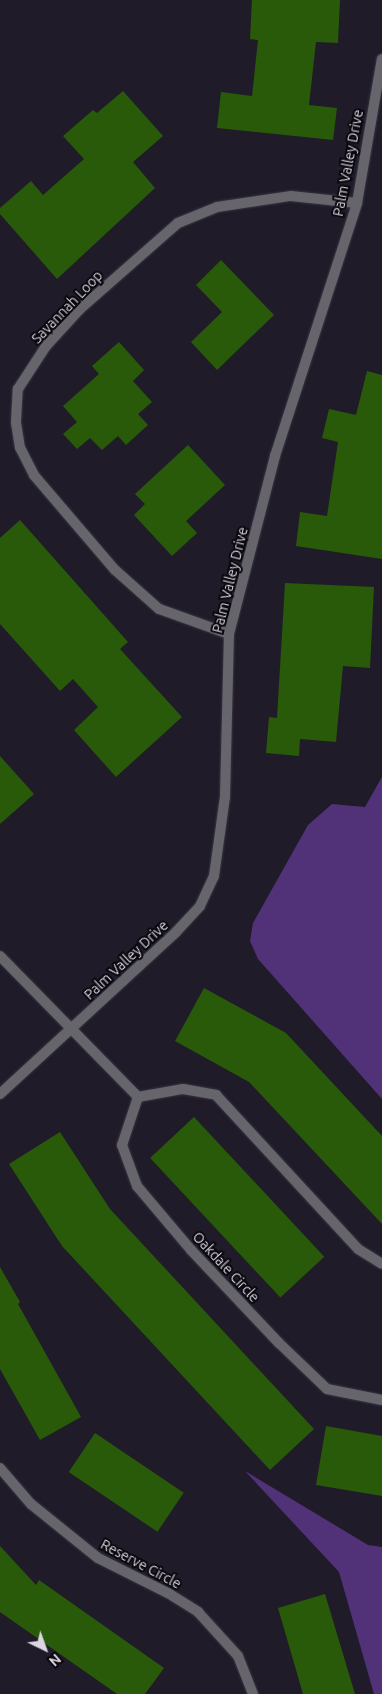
<!DOCTYPE html>
<style>
body{margin:0}
#map{position:relative;width:382px;height:1694px;overflow:hidden;background:#201b29;font-family:Ubuntu,sans-serif}
div>[style]{position:absolute}
[style*='--x']{left:calc(var(--x)*1px);top:calc(var(--y)*1px);width:calc(var(--w)*1px);rotate:calc(var(--a)*1deg)}
.green>*{inset:0;background:#513278}
.building>*{inset:0;background:#285a0a;transform-origin:0 0}
.roads{filter:drop-shadow(0 0 1px #3a3543) drop-shadow(0 0 1px #3a3543)}
.minor>*{height:10px;margin:-5px;padding:0 5px;transform-origin:5px;border-radius:5px;background:#67656c}
span{translate:-50% -50%;white-space:nowrap;text-align:center;line-height:1.15;-webkit-text-stroke:4px #09070d;paint-order:stroke}
.street-label{font-size:14px;color:#dbd7e1}
.north{position:absolute;left:20px;top:1624px;width:50px;height:50px;-webkit-text-stroke:4px #09070d;paint-order:stroke;rotate:138deg;font-size:14px;font-weight:700;line-height:20px;text-align:center;color:#dbd7e1}
.north::after{content:'';display:block;margin:auto;width:18px;height:22px;background:#dbd7e1;clip-path:polygon(50% 0,100% 100%,50% 72%,0 100%)}
</style>
<div id="map">
<div class="green">
<i style="clip-path:polygon(382px 777px,382px 1099px,258px 959px,250px 941px,253px 923px,308px 825px,332px 804px,365px 807px)"></i>
<i style="clip-path:polygon(245px 1471px,368px 1545px,382px 1547px,382px 1694px,374px 1694px,339px 1572px)"></i>
</div>
<div class="building">
<i style="clip-path:polygon(252px 0,340px 0,338px 43px,316px 42px,309px 105px,337px 108px,333px 140px,217px 128px,221px 92px,252px 96px,258px 40px,250px 39px)"></i>
<i style="clip-path:polygon(123px 91px,163px 136px,133px 162px,155px 188px,57px 279px,0 214px,0 208px,31px 181px,43px 195px,84px 159px,63px 136px,93px 110px,97px 113px)"></i>
<i style="clip-path:polygon(221px 260px,274px 315px,217px 370px,191px 342px,222px 312px,196px 285px)"></i>
<i style="clip-path:polygon(119px 342px,144px 370px,133px 381px,152px 402px,138px 414px,148px 425px,126px 445px,118px 436px,102px 450px,90px 438px,77px 449px,63px 434px,77px 422px,63px 406px,99px 374px,92px 366px)"></i>
<i style="clip-path:polygon(367px 371px,382px 375px,382px 559px,296px 546px,300px 512px,327px 516px,338px 442px,322px 438px,329px 409px,356px 415px)"></i>
<i style="clip-path:polygon(188px 445px,225px 485px,186px 521px,197px 533px,172px 556px,134px 515px,145px 504px,135px 494px)"></i>
<i style="clip-path:polygon(20px 520px,128px 642px,120px 649px,182px 717px,116px 777px,74px 730px,98px 707px,73px 679px,60px 691px,0 624px,0 538px)"></i>
<i style="clip-path:polygon(285px 583px,374px 587px,370px 668px,343px 666px,336px 742px,300px 739px,299px 756px,266px 753px,269px 717px,277px 718px)"></i>
<i style="clip-path:polygon(0 756px,34px 794px,0 824px)"></i>
<i style="clip-path:polygon(204px 988px,286px 1033px,382px 1136px,382px 1224px,249px 1082px,175px 1041px)"></i>
<i style="left:194px;top:1117px;width:191px;height:60px;rotate:47deg"></i>
<i style="clip-path:polygon(60px 1132px,110px 1209px,314px 1429px,270px 1470px,62px 1246px,9px 1164px)"></i>
<i style="clip-path:polygon(0 1267px,20px 1302px,18px 1304px,81px 1417px,40px 1440px,0 1369px)"></i>
<i style="clip-path:polygon(326px 1426px,382px 1436px,382px 1496px,316px 1485px)"></i>
<i style="left:95px;top:1433px;width:107px;height:47px;rotate:34deg"></i>
<i style="clip-path:polygon(0 1546px,36px 1585px,39px 1580px,164px 1668px,145px 1694px,117px 1694px,0 1612px)"></i>
<i style="clip-path:polygon(325px 1594px,355px 1694px,303px 1694px,278px 1608px)"></i>
</div>
<div class="roads">
<div class="minor">
<i style="--x:229;--y:634;--w:74;--a:-160.3"></i>
<i style="--x:159;--y:609;--w:59;--a:-138.4"></i>
<i style="--x:115;--y:570;--w:125;--a:-130.5"></i>
<i style="--x:34;--y:475;--w:30;--a:-117"></i>
<i style="--x:20;--y:448;--w:26;--a:-99"></i>
<i style="--x:16;--y:422;--w:33;--a:-87"></i>
<i style="--x:18;--y:389;--w:51;--a:-56.9"></i>
<i style="--x:46;--y:346;--w:50;--a:-47.4"></i>
<i style="--x:80;--y:309;--w:130;--a:-41.3"></i>
<i style="--x:178;--y:223;--w:42;--a:-22.3"></i>
<i style="--x:217;--y:207;--w:75;--a:-8.5"></i>
<i style="--x:291;--y:196;--w:66;--a:6.1"></i>
<i style="--x:0;--y:956;--w:197;--a:45.6"></i>
<i style="--x:0;--y:1094;--w:239;--a:-42.6"></i>
<i style="--x:176;--y:932;--w:35;--a:-47"></i>
<i style="--x:200;--y:906;--w:33;--a:-65"></i>
<i style="--x:214;--y:876;--w:80;--a:-82.1"></i>
<i style="--x:225;--y:797;--w:163;--a:-88.6"></i>
<i style="--x:229;--y:634;--w:184;--a:-75.5"></i>
<i style="--x:275;--y:456;--w:266;--a:-72"></i>
<i style="--x:357;--y:203;--w:146;--a:-80.2"></i>
<i style="--x:138;--y:1097;--w:51;--a:108.4"></i>
<i style="--x:122;--y:1145;--w:44;--a:69.9"></i>
<i style="--x:137;--y:1186;--w:84;--a:49.8"></i>
<i style="--x:191;--y:1250;--w:128;--a:46.6"></i>
<i style="--x:279;--y:1343;--w:66;--a:43.8"></i>
<i style="--x:327;--y:1389;--w:56;--a:11.3"></i>
<i style="--x:138;--y:1097;--w:46;--a:-10.1"></i>
<i style="--x:183;--y:1089;--w:34;--a:10"></i>
<i style="--x:216;--y:1095;--w:209;--a:47.3"></i>
<i style="--x:358;--y:1249;--w:28;--a:32"></i>
<i style="--x:0;--y:1468;--w:48;--a:49.3"></i>
<i style="--x:31;--y:1504;--w:86;--a:38.9"></i>
<i style="--x:98;--y:1558;--w:78;--a:26.6"></i>
<i style="--x:168;--y:1593;--w:36;--a:32"></i>
<i style="--x:198;--y:1612;--w:59;--a:47.7"></i>
<i style="--x:238;--y:1656;--w:41;--a:68.5"></i>
</div>
</div>
<div class="street-label">
<span style="left:348px;top:163px;rotate:-79deg">Palm Valley Drive</span>
<span style="left:67px;top:307px;rotate:-46deg">Savannah Loop</span>
<span style="left:230px;top:580px;rotate:-76deg">Palm Valley Drive</span>
<span style="left:126px;top:960px;rotate:-43deg">Palm Valley Drive</span>
<span style="left:226px;top:1267px;rotate:47deg">Oakdale Circle</span>
<span style="left:141px;top:1564px;rotate:28deg">Reserve Circle</span>
</div>
<div class="north">N</div>
</div>
